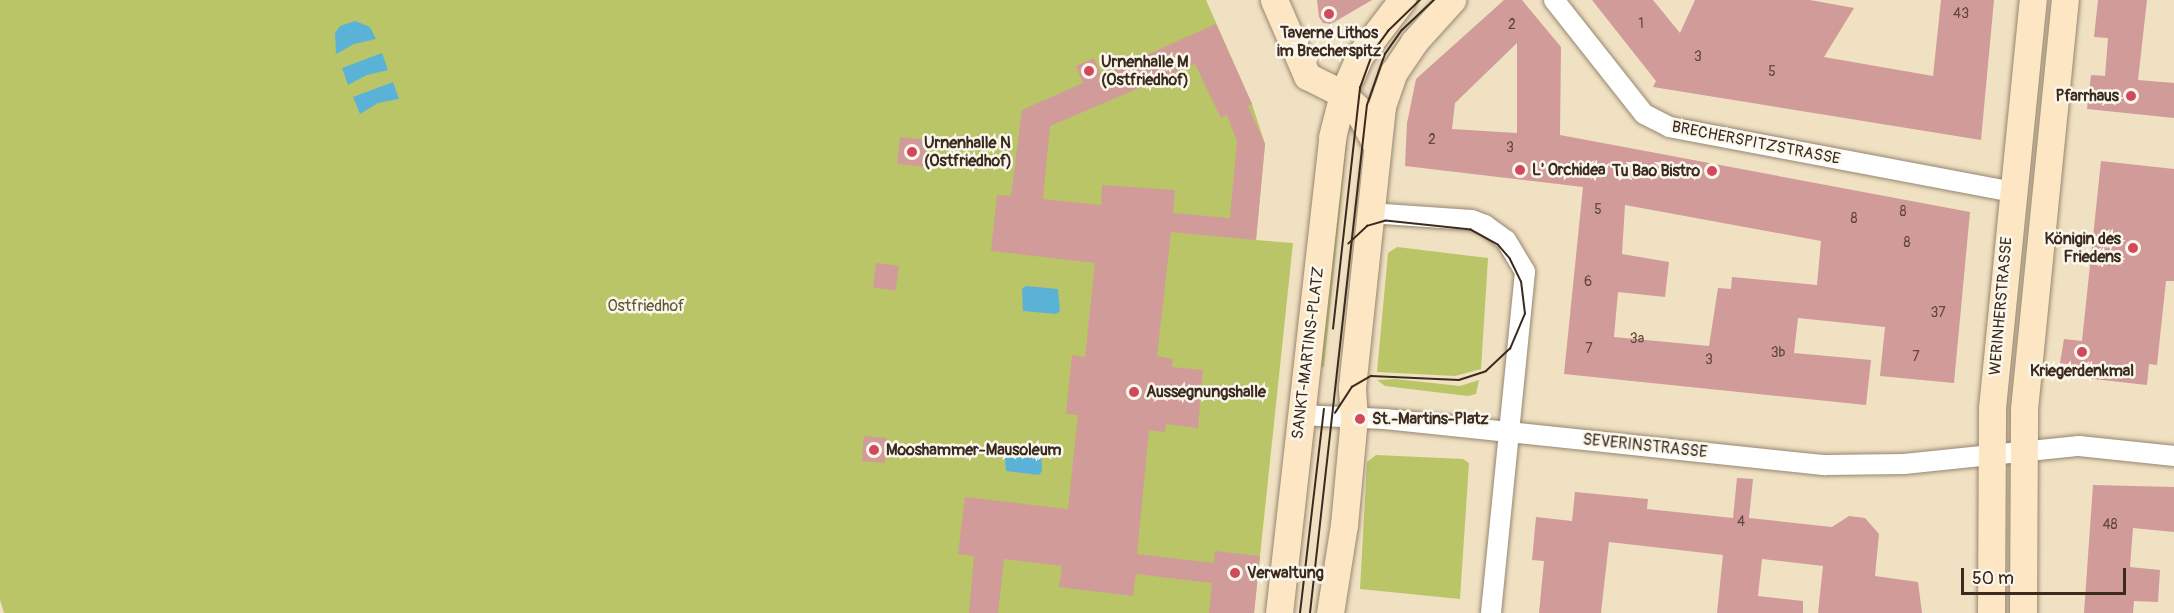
<!DOCTYPE html>
<meta charset="utf-8">
<style>
body{margin:0}
#map{position:relative;width:2174px;height:613px;overflow:hidden;background:#f0e1c3;font-family:Pangolin,sans-serif}
div>[style]{position:absolute}
[style*='--x']{left:calc(var(--x)*1px);top:calc(var(--y)*1px);width:calc(var(--w)*1px);rotate:calc(var(--a)*1deg)}
.green>*{inset:0;background:#b9c567}
.water>*{inset:0;background:#5ab3d7}
.building>*{inset:0;background:#d19b99;transform-origin:0 0}
.roads{filter:drop-shadow(0 0 2px #968670) drop-shadow(0 0 2px #968670)}
.street>*{height:20px;margin:-10px;padding:0 10px;transform-origin:10px;border-radius:10px;background:#fff}
.secondary>*{height:27px;margin:-13.5px;padding:0 13.5px;transform-origin:13.5px;border-radius:13.5px;background:#fce6c4}
.tram>*{height:1.5px;margin:-0.75px;padding:0 0.75px;transform-origin:0.75px;border-radius:0.75px;background:#3b2a1e}
.dots>*{width:16px;height:16px;translate:-50% -50%;box-sizing:border-box;border:3px solid #fbf7ec;border-radius:50%}
span{translate:-50% -50%;white-space:nowrap;text-align:center;line-height:1.15;-webkit-text-stroke:5px #fbf7ec;paint-order:stroke}
.number-label{font-size:14px;color:#60463d}
.number-label span{-webkit-text-stroke-width:0}
.poi-label{font-size:16px;color:#3b2a1e;font-weight:700}
.left{translate:0 -50%;text-align:left}
.right{translate:-100% -50%;text-align:right}
.street-label{font-size:16px;color:#3b2a1e}
.park-label{font-size:16px;color:#615834}
.scale{position:absolute;left:1961px;top:568px;width:165px;height:27px;box-sizing:border-box;border:3px solid #3b2a1e;border-top:0;padding-left:8px;font-size:18px;line-height:21px;white-space:nowrap;color:#3b2a1e;-webkit-text-stroke:4px #fbf7ec;paint-order:stroke}
</style>
<div id="map">
<div class="green">
<i style="clip-path:polygon(0 0,1206px 0,1252px 104px,1265px 144px,1256px 240px,1293px 243px,1254px 613px,4px 613px,0 600px)"></i>
<i style="clip-path:polygon(1343px 141px,1347px 142px,1324px 367px,1318px 366px)"></i>
<i style="clip-path:polygon(1397px 247px,1488px 258px,1481px 369px,1455px 376px,1377px 372px,1388px 253px)"></i>
<i style="clip-path:polygon(1395px 379px,1460px 386px,1479px 380px,1476px 394px,1468px 396px,1385px 386px,1377px 380px)"></i>
<i style="clip-path:polygon(1376px 455px,1463px 459px,1469px 463px,1460px 599px,1360px 589px,1367px 462px)"></i>
</div>
<div class="water">
<i style="clip-path:polygon(355px 21px,370px 27px,376px 39px,354px 44px,336px 54px,335px 33px,340px 26px)"></i>
<i style="clip-path:polygon(382px 53px,388px 70px,367px 75px,348px 85px,342px 68px)"></i>
<i style="clip-path:polygon(393px 82px,399px 99px,378px 103px,360px 114px,353px 97px)"></i>
<i style="clip-path:polygon(1026px 286px,1058px 289px,1060px 311px,1056px 314px,1023px 311px,1022px 289px)"></i>
<i style="clip-path:polygon(1009px 446px,1041px 449px,1042px 471px,1039px 475px,1006px 471px,1004px 449px)"></i>
</div>
<div class="building">
<i style="clip-path:polygon(1317px 0,1372px 0,1331px 24px,1323px 23px,1319px 17px)"></i>
<i style="clip-path:polygon(evenodd,1504px 0,1522px 0,1561px 47px,1560px 135px,1970px 212px,1954px 383px,1880px 376px,1885px 327px,1798px 318px,1794px 353px,1871px 360px,1866px 405px,1564px 374px,1583px 187px,1405px 166px,1407px 123px,1416px 79px,1504px 0,1517px 43px,1517px 133px,1452px 129px,1455px 103px,1517px 43px,1504px 0,1625px 205px,1821px 241px,1817px 285px,1732px 277px,1731px 289px,1718px 288px,1709px 346px,1614px 337px,1618px 292px,1665px 297px,1669px 262px,1622px 254px,1625px 205px)"></i>
<i style="clip-path:polygon(1592px 0,1653px 0,1680px 33px,1695px 0,1810px 0,1854px 8px,1824px 57px,1933px 76px,1941px 0,1994px 0,1981px 140px,1653px 87px,1656px 81px)"></i>
<i style="clip-path:polygon(2098px 0,2147px 0,2138px 80px,2174px 83px,2174px 118px,2087px 109px,2091px 75px,2105px 76px,2108px 38px,2094px 37px)"></i>
<i style="clip-path:polygon(evenodd,1216px 24px,1252px 104px,1248px 106px,1265px 144px,1256px 240px,1171px 232px,1157px 356px,1173px 359px,1172px 367px,1203px 370px,1198px 428px,1166px 424px,1165px 432px,1149px 430px,1137px 554px,1214px 563px,1215px 551px,1260px 556px,1254px 613px,1209px 613px,1212px 583px,1136px 574px,1133px 596px,1059px 587px,1062px 566px,1004px 559px,998px 613px,969px 613px,974px 556px,958px 554px,965px 497px,1068px 509px,1078px 415px,1066px 414px,1072px 355px,1085px 357px,1095px 263px,991px 251px,997px 195px,1011px 196px,1022px 110px,1083px 83px,1076px 66px,1094px 58px,1101px 75px,1216px 24px,1195px 64px,1221px 118px,1227px 115px,1237px 141px,1230px 218px,1173px 213px,1175px 190px,1102px 185px,1101px 205px,1043px 199px,1050px 126px,1195px 64px)"></i>
<i style="left:900px;top:137px;width:27px;height:27px;rotate:6deg"></i>
<i style="clip-path:polygon(2101px 161px,2174px 169px,2174px 281px,2166px 281px,2157px 365px,2149px 364px,2147px 385px,2085px 378px,2086px 367px,2060px 363px,2064px 339px,2082px 341px)"></i>
<i style="left:876px;top:263px;width:23px;height:25px;rotate:7deg"></i>
<i style="left:864px;top:436px;width:23px;height:25px;rotate:5deg"></i>
<i style="clip-path:polygon(1737px 478px,1753px 479px,1749px 518px,1832px 527px,1849px 516px,1865px 518px,1879px 534px,1875px 576px,1918px 582px,1922px 613px,1818px 613px,1823px 566px,1762px 559px,1758px 596px,1803px 601px,1803px 613px,1717px 613px,1723px 555px,1609px 542px,1601px 613px,1539px 613px,1544px 561px,1532px 560px,1536px 517px,1572px 521px,1575px 492px,1648px 499px,1647px 509px,1733px 518px)"></i>
<i style="clip-path:polygon(2093px 485px,2174px 487px,2174px 532px,2133px 528px,2130px 567px,2160px 570px,2158px 602px,2134px 601px,2133px 613px,2084px 613px)"></i>
</div>
<div class="roads">
<div class="street">
<i style="--x:1554;--y:0;--w:145;--a:51.7"></i>
<i style="--x:1644;--y:114;--w:28;--a:27"></i>
<i style="--x:1669;--y:127;--w:349;--a:10.7"></i>
<i style="--x:1369;--y:213;--w:103;--a:3.9"></i>
<i style="--x:1472;--y:220;--w:14;--a:21"></i>
<i style="--x:1485;--y:225;--w:26;--a:36"></i>
<i style="--x:1506;--y:240;--w:37;--a:59"></i>
<i style="--x:1525;--y:272;--w:343;--a:95.7"></i>
<i style="--x:1300;--y:415;--w:85;--a:2.7"></i>
<i style="--x:1385;--y:419;--w:443;--a:6"></i>
<i style="--x:1826;--y:465;--w:78;--a:-0.7"></i>
<i style="--x:1904;--y:464;--w:176;--a:-5.9"></i>
<i style="--x:2079;--y:446;--w:96;--a:6"></i>
</div>
<div class="secondary">
<i style="--x:1274;--y:0;--w:83;--a:66.5"></i>
<i style="--x:1307;--y:76;--w:40;--a:26.6"></i>
<i style="--x:1343;--y:94;--w:18;--a:45"></i>
<i style="--x:1356;--y:107;--w:42;--a:61.6"></i>
<i style="--x:1279;--y:613;--w:479;--a:-83.6"></i>
<i style="--x:1332;--y:137;--w:44;--a:-75.7"></i>
<i style="--x:1343;--y:94;--w:43;--a:-66.4"></i>
<i style="--x:1360;--y:55;--w:69;--a:-52.6"></i>
<i style="--x:1330;--y:613;--w:89;--a:-81"></i>
<i style="--x:1344;--y:525;--w:107;--a:-84.7"></i>
<i style="--x:1354;--y:418;--w:31;--a:-94"></i>
<i style="--x:1352;--y:387;--w:283;--a:-83.9"></i>
<i style="--x:1382;--y:106;--w:36;--a:-71"></i>
<i style="--x:1394;--y:72;--w:36;--a:-56"></i>
<i style="--x:1414;--y:42;--w:57;--a:-47.9"></i>
<i style="--x:1991;--y:613;--w:205;--a:-89.7"></i>
<i style="--x:1992;--y:408;--w:410;--a:-84.3"></i>
<i style="--x:2023;--y:613;--w:204;--a:-89.7"></i>
<i style="--x:2024;--y:409;--w:411;--a:-84.3"></i>
</div>
</div>
<div class="tram">
<i style="--x:1333;--y:329;--w:243;--a:-83.6"></i>
<i style="--x:1360;--y:88;--w:38;--a:-70"></i>
<i style="--x:1373;--y:52;--w:26;--a:-54"></i>
<i style="--x:1388;--y:31;--w:45;--a:-44.1"></i>
<i style="--x:1335;--y:413;--w:31;--a:-57"></i>
<i style="--x:1352;--y:387;--w:22;--a:-30"></i>
<i style="--x:1371;--y:376;--w:88;--a:2.6"></i>
<i style="--x:1459;--y:380;--w:28;--a:-18"></i>
<i style="--x:1486;--y:371;--w:33;--a:-43"></i>
<i style="--x:1510;--y:349;--w:38;--a:-67"></i>
<i style="--x:1525;--y:314;--w:32;--a:-97"></i>
<i style="--x:1521;--y:282;--w:25;--a:-116"></i>
<i style="--x:1510;--y:259;--w:18;--a:-131"></i>
<i style="--x:1498;--y:245;--w:31;--a:-151"></i>
<i style="--x:1471;--y:230;--w:85;--a:-174"></i>
<i style="--x:1386;--y:221;--w:19;--a:164"></i>
<i style="--x:1368;--y:226;--w:26;--a:137"></i>
<i style="--x:1300;--y:613;--w:205;--a:-83.3"></i>
<i style="--x:1310;--y:613;--w:511;--a:-83.6"></i>
<i style="--x:1367;--y:105;--w:54;--a:-70.6"></i>
<i style="--x:1385;--y:54;--w:29;--a:-55"></i>
<i style="--x:1402;--y:30;--w:44;--a:-43.2"></i>
</div>
<div class="dots">
<i style="left:1329px;top:14px;background:#d1495b"></i>
<i style="left:1089px;top:71px;background:#d1495b"></i>
<i style="left:2131px;top:96px;background:#d1495b"></i>
<i style="left:912px;top:152px;background:#d1495b"></i>
<i style="left:1520px;top:170px;background:#d1495b"></i>
<i style="left:1712px;top:171px;background:#d1495b"></i>
<i style="left:2133px;top:248px;background:#d1495b"></i>
<i style="left:2082px;top:352px;background:#d1495b"></i>
<i style="left:1134px;top:392px;background:#d1495b"></i>
<i style="left:1360px;top:419px;background:#d1495b"></i>
<i style="left:874px;top:450px;background:#d1495b"></i>
<i style="left:1235px;top:573px;background:#d1495b"></i>
</div>
<div class="number-label">
<span style="left:1961px;top:14px">43</span>
<span style="left:1641px;top:24px">1</span>
<span style="left:1512px;top:25px">2</span>
<span style="left:1698px;top:57px">3</span>
<span style="left:1772px;top:72px">5</span>
<span style="left:1432px;top:140px">2</span>
<span style="left:1510px;top:148px">3</span>
<span style="left:1598px;top:210px">5</span>
<span style="left:1903px;top:212px">8</span>
<span style="left:1854px;top:219px">8</span>
<span style="left:1907px;top:243px">8</span>
<span style="left:1588px;top:282px">6</span>
<span style="left:1938px;top:313px">37</span>
<span style="left:1637px;top:339px">3a</span>
<span style="left:1589px;top:349px">7</span>
<span style="left:1778px;top:353px">3b</span>
<span style="left:1916px;top:357px">7</span>
<span style="left:1709px;top:360px">3</span>
<span style="left:1741px;top:522px">4</span>
<span style="left:2110px;top:525px">48</span>
</div>
<div class="poi-label">
<span style="left:1329px;top:42px">Taverne Lithos<br>im Brecherspitz</span>
<span class="left" style="left:1101px;top:71px">Urnenhalle M<br>(Ostfriedhof)</span>
<span class="right" style="left:2119px;top:96px">Pfarrhaus</span>
<span class="left" style="left:924px;top:152px">Urnenhalle N<br>(Ostfriedhof)</span>
<span class="left" style="left:1532px;top:170px">L' Orchidea</span>
<span class="right" style="left:1700px;top:171px">Tu Bao Bistro</span>
<span class="right" style="left:2121px;top:248px">Königin des<br>Friedens</span>
<span style="left:2082px;top:371px">Kriegerdenkmal</span>
<span class="left" style="left:1146px;top:392px">Aussegnungshalle</span>
<span class="left" style="left:1372px;top:419px">St.-Martins-Platz</span>
<span class="left" style="left:886px;top:450px">Mooshammer-Mausoleum</span>
<span class="left" style="left:1247px;top:573px">Verwaltung</span>
</div>
<div class="street-label">
<span style="left:1756px;top:143px;rotate:11deg">BRECHERSPITZSTRASSE</span>
<span style="left:2001px;top:306px;rotate:-85deg">WERINHERSTRASSE</span>
<span style="left:1308px;top:353px;rotate:-83deg">SANKT-MARTINS-PLATZ</span>
<span style="left:1645px;top:446px;rotate:6deg">SEVERINSTRASSE</span>
</div>
<div class="park-label">
<span style="left:646px;top:306px">Ostfriedhof</span>
</div>
<div class="scale">50 m</div>
</div>
